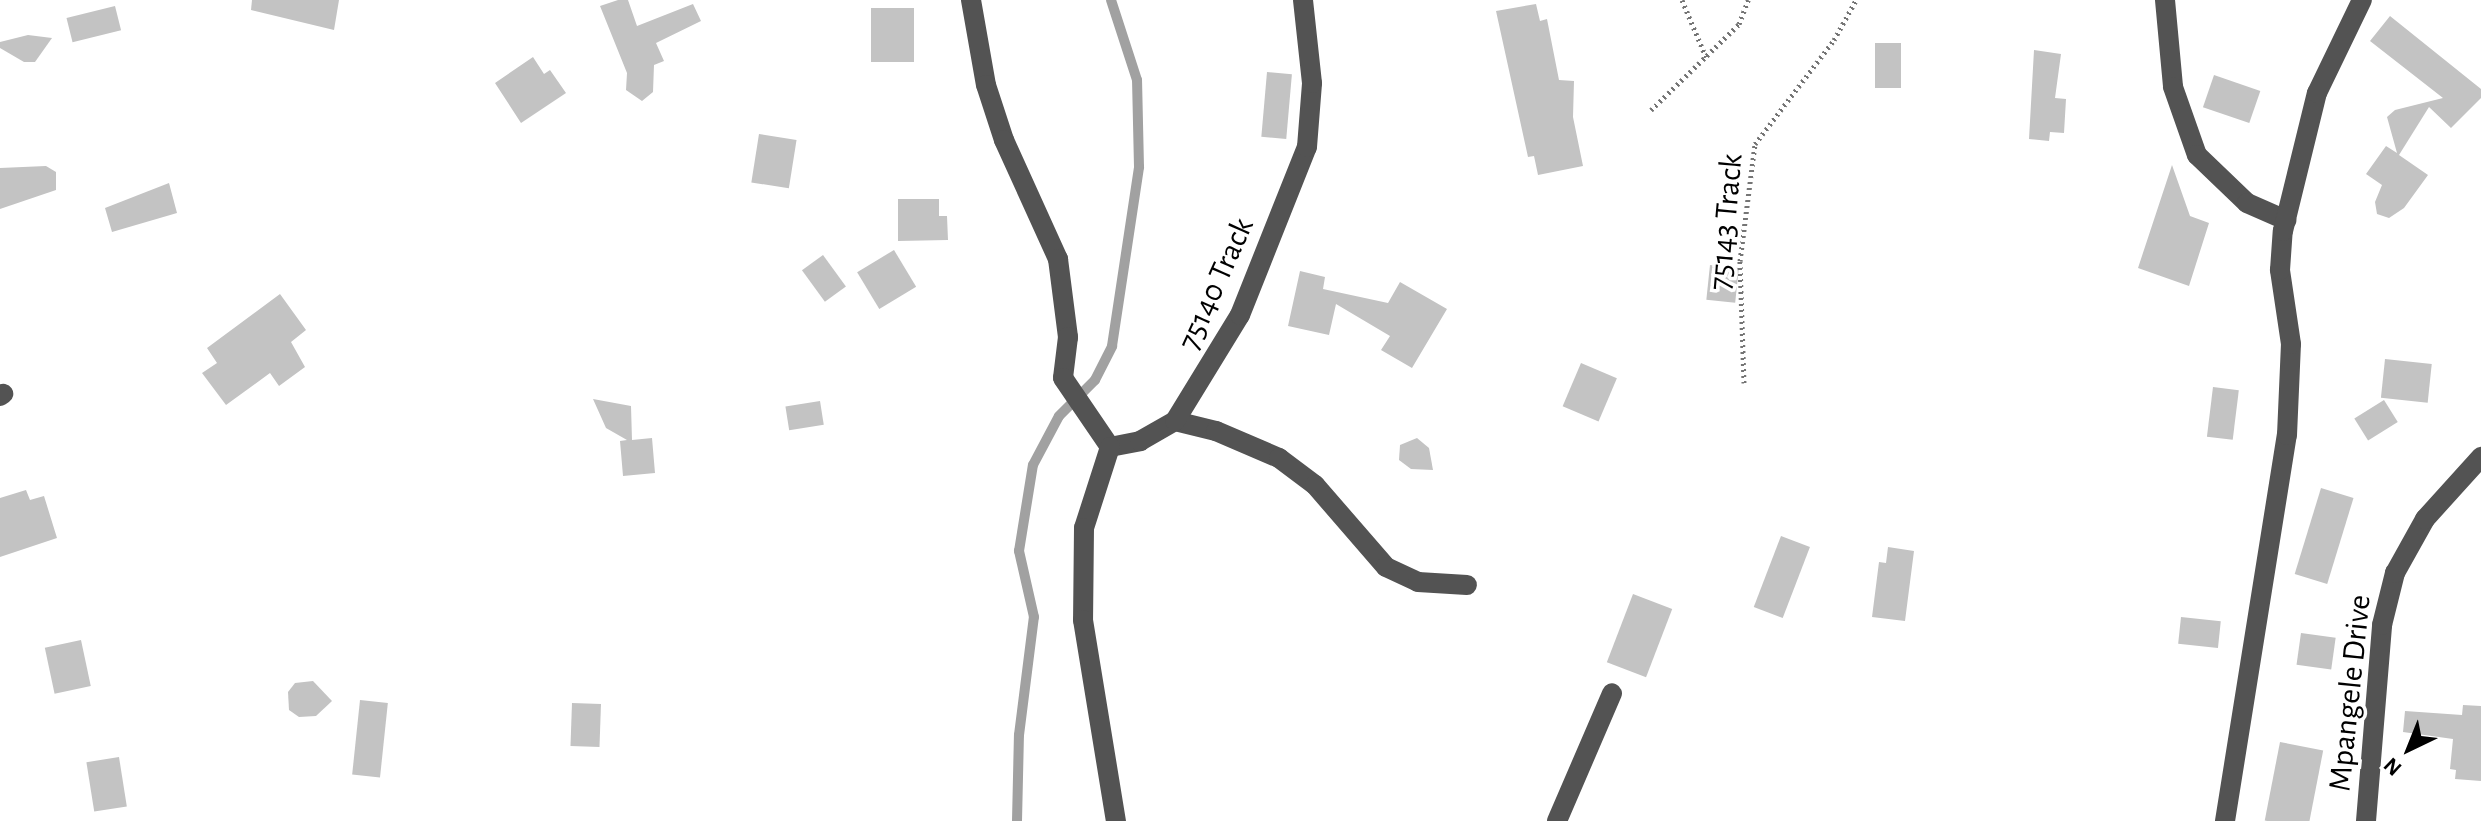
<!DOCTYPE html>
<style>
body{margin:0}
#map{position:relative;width:2481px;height:821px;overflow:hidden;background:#fff;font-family:"Alegreya Sans",sans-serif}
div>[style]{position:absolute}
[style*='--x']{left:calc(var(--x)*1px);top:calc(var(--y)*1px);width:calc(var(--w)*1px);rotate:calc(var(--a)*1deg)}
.stream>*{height:10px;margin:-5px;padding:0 5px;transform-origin:5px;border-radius:5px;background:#a1a1a1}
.building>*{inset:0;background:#c3c3c3;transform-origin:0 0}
.path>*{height:5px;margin-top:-2.5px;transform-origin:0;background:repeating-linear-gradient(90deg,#757575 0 2px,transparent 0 6px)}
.minor>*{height:20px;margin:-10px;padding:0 10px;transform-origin:10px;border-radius:10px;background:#535353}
span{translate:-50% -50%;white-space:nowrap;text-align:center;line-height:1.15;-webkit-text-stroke:7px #fff;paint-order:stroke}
.street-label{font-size:32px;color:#000}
.north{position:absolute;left:2369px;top:709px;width:80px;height:80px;-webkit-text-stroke:6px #fff;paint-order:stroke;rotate:223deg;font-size:22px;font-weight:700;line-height:32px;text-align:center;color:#000}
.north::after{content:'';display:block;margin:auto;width:28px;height:36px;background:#000;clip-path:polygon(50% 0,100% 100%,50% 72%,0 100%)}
</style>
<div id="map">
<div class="stream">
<i style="--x:1017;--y:821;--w:86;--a:-88.7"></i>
<i style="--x:1019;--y:735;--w:119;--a:-82.8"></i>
<i style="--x:1034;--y:617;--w:68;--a:-102.8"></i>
<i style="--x:1019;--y:551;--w:87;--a:-80.8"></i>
<i style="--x:1033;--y:465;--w:55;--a:-62"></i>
<i style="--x:1059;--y:416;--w:51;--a:-45"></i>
<i style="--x:1095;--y:380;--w:38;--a:-63"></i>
<i style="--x:1112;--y:346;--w:181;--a:-81.4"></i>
<i style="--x:1139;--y:167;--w:87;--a:-91.3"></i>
<i style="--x:1137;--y:80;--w:84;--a:-108"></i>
</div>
<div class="building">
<i style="clip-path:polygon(252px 0,339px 0,334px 30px,251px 10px)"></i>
<i style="clip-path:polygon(618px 0,628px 0,637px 26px,693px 4px,701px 21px,656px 43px,664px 61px,654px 65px,653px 92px,642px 101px,626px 90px,627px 73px,600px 6px)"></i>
<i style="clip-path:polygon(1536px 4px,1540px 21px,1547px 19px,1559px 80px,1574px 81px,1573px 117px,1583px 166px,1538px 175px,1534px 156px,1528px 157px,1496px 11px)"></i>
<i style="left:115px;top:6px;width:25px;height:50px;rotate:76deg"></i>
<i style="left:871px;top:8px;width:43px;height:54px"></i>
<i style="clip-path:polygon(2390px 16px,2481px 89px,2481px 98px,2451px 128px,2429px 107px,2399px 155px,2428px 175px,2404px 208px,2389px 218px,2377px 214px,2375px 202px,2382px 185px,2366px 174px,2386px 146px,2397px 153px,2387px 117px,2395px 110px,2443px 98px,2370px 41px)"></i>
<i style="clip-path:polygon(28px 35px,52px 38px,35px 62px,24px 62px,0 48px,0 42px)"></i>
<i style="left:1875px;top:43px;width:26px;height:45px"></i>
<i style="clip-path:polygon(2034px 50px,2061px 54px,2055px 98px,2066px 99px,2064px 133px,2050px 132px,2049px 141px,2029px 139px)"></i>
<i style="clip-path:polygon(533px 57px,544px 74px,550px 70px,566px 93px,521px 123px,495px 83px)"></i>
<i style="left:1267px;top:72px;width:25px;height:65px;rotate:5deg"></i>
<i style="left:2214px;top:75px;width:49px;height:34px;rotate:19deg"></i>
<i style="left:759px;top:134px;width:38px;height:49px;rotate:9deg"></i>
<i style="clip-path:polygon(2172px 165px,2190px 216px,2209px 223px,2189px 286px,2138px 268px)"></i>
<i style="clip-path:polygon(46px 166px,56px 172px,56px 190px,0 209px,0 168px)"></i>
<i style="clip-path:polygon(169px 183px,177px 213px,112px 232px,105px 208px)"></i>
<i style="clip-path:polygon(898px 199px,939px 199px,939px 216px,947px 216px,948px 240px,898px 241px)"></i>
<i style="left:894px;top:250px;width:43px;height:43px;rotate:59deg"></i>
<i style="left:823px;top:255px;width:39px;height:26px;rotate:54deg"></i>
<i style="left:1710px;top:265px;width:29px;height:35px;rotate:6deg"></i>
<i style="clip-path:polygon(1300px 271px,1325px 277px,1323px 289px,1388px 303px,1400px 282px,1447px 309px,1412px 368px,1381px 350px,1390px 336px,1336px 304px,1329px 335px,1288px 326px)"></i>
<i style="clip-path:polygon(280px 294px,306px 330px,291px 342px,305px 367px,279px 386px,270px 373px,226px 405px,202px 373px,217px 363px,207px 348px)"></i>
<i style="left:2385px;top:359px;width:47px;height:39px;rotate:6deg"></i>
<i style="left:1581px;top:363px;width:39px;height:47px;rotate:23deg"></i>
<i style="left:2213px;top:387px;width:26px;height:50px;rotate:7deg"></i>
<i style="clip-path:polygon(593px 399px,631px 406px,632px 440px,652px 438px,655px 473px,623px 476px,620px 441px,627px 440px,606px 428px)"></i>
<i style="left:2384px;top:400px;width:26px;height:35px;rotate:58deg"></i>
<i style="left:820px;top:401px;width:24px;height:35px;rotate:81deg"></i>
<i style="clip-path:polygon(1417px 438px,1429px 448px,1433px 470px,1411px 469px,1399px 460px,1400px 445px)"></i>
<i style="left:2321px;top:488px;width:34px;height:90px;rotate:17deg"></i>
<i style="clip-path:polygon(26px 490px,30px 500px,44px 496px,57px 538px,0 557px,0 498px)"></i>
<i style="left:1781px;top:536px;width:31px;height:76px;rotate:21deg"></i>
<i style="clip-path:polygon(1888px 547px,1914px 551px,1905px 621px,1872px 617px,1879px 562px,1886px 563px)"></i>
<i style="left:1633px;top:594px;width:42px;height:73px;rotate:21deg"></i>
<i style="left:2181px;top:617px;width:40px;height:27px;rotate:6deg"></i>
<i style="left:2301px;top:633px;width:35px;height:32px;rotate:8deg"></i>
<i style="left:81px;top:640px;width:47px;height:37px;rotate:78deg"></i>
<i style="clip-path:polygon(313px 681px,332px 701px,316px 716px,299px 717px,289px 710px,288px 692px,295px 683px)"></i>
<i style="left:360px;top:700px;width:28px;height:75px;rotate:6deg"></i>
<i style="left:572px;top:703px;width:29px;height:43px;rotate:2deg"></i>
<i style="clip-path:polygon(2463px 705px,2481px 706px,2481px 781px,2455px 779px,2456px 770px,2450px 769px,2453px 739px,2403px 732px,2405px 711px,2462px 715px)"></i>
<i style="left:2280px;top:742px;width:44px;height:80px;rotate:11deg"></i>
<i style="left:119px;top:757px;width:50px;height:33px;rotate:81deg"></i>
</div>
<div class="path">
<i style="--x:1682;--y:0;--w:62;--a:67.2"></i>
<i style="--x:1651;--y:110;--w:123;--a:-44.3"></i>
<i style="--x:1739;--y:24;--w:26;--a:-69"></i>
<i style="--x:1744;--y:383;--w:122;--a:-91.9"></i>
<i style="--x:1740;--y:261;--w:118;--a:-82.7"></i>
<i style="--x:1755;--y:144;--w:131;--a:-52.8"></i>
<i style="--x:1834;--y:40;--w:46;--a:-61.2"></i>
</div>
<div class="minor">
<i style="--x:971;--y:0;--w:86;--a:80"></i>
<i style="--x:986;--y:85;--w:58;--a:71.9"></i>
<i style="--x:1004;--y:140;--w:131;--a:65.6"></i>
<i style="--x:1058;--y:259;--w:79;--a:82.7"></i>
<i style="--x:1068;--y:337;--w:41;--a:97"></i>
<i style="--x:1063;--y:378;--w:83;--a:55.7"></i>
<i style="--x:2165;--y:0;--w:87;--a:84.7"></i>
<i style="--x:2173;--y:87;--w:72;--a:70.6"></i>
<i style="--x:2197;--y:155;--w:69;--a:43.8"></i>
<i style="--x:2247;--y:203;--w:43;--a:23.6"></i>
<i style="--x:0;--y:396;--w:4;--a:-34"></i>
<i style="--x:1175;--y:421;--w:42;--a:13.7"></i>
<i style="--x:1216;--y:431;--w:69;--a:23.2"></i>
<i style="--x:1279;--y:458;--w:45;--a:36.9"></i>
<i style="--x:1315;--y:485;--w:108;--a:49.1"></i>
<i style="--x:1386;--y:567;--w:35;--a:25"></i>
<i style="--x:1418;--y:582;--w:49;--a:3.5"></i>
<i style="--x:1110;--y:447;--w:31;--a:-11"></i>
<i style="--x:1140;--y:441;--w:40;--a:-29.7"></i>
<i style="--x:1175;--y:421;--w:124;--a:-58.5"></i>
<i style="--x:1240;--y:315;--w:181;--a:-68.3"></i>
<i style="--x:1307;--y:147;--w:64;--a:-85.5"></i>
<i style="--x:1312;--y:83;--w:83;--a:-96.2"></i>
<i style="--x:1110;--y:447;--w:85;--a:107.8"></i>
<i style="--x:1084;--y:528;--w:92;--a:90.6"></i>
<i style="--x:1083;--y:620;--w:204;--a:80.7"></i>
<i style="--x:1557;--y:821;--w:139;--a:-66.7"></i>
<i style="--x:2225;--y:821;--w:391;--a:-80.9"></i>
<i style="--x:2287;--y:435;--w:91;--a:-87.5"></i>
<i style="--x:2291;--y:344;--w:75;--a:-98.5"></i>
<i style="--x:2280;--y:270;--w:39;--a:-86"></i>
<i style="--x:2283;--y:231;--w:142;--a:-76.2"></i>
<i style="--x:2317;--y:93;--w:103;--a:-64.2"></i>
<i style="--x:2366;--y:821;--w:197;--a:-85.3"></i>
<i style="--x:2382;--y:625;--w:54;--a:-76"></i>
<i style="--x:2395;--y:573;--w:62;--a:-60.9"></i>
<i style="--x:2425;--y:519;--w:84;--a:-47.9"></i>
</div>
<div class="street-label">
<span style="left:1726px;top:222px;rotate:-85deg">75143 Track</span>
<span style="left:1216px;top:284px;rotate:-66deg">75140 Track</span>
<span style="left:2350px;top:693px;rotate:-84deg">Mpangele Drive</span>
</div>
<div class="north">N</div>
</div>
